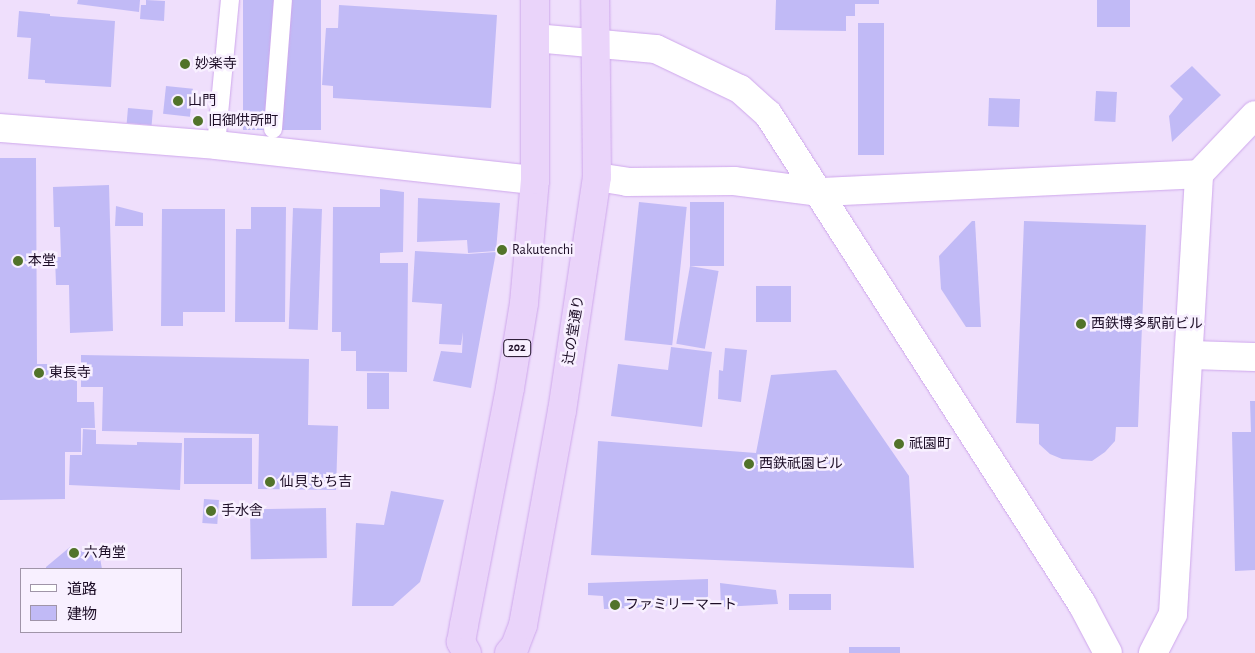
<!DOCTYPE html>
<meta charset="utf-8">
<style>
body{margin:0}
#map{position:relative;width:1255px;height:653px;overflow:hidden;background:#efdffc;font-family:"Alegreya Sans","Noto Sans JP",sans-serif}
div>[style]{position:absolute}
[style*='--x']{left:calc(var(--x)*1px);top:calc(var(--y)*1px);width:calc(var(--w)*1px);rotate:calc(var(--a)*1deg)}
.building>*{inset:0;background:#c1baf6;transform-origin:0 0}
.roads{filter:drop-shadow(0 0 1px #cea7ec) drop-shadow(0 0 1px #cea7ec)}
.service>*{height:18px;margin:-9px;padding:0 9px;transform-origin:9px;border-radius:9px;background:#fff}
.minor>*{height:28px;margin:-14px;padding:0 14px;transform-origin:14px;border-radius:14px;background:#fff}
.tertiary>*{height:28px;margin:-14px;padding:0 14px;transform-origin:14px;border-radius:14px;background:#fff}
.trunk>*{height:28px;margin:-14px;padding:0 14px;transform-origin:14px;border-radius:14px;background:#ead4fa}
.dots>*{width:14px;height:14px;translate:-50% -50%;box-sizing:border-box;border:2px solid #f8f0ff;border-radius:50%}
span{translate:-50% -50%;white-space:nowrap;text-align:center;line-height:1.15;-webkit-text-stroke:5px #f8f0ff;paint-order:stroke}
.shield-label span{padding:1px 4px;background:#f8f0ff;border:1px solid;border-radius:4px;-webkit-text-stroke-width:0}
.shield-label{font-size:12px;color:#1c0d26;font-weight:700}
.poi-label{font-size:14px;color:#1c0d26}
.left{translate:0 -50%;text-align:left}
.street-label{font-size:14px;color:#1c0d26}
.legend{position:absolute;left:20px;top:568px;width:162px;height:65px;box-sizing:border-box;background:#f8f0ff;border:1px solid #a095a8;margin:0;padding:6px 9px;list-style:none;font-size:15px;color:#1c0d26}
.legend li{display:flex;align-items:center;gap:10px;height:25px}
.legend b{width:25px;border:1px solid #a095a8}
</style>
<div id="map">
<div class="building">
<i style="clip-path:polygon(78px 0,140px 0,139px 12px,77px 4px)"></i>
<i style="clip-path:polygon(146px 0,165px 1px,164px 21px,140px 19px,141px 5px,146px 5px)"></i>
<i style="left:243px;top:0;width:78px;height:130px"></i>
<i style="clip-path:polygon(776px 0,879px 0,879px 4px,855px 4px,855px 16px,846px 16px,846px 31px,775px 30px)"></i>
<i style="left:1097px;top:0;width:33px;height:27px"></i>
<i style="clip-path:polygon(339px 5px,497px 15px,491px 108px,333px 98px,333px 86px,322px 85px,326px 28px,338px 28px)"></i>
<i style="clip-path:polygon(19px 11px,50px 14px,50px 16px,115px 21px,111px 87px,45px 83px,45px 80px,28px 79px,31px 38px,17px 37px)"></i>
<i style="left:858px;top:23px;width:26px;height:132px"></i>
<i style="clip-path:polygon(1192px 66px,1221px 95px,1172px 142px,1169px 116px,1183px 99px,1170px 86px)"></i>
<i style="left:166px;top:86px;width:27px;height:28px;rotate:6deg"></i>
<i style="left:1096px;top:91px;width:21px;height:30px;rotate:3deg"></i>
<i style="left:989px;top:98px;width:31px;height:28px;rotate:2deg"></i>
<i style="left:128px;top:108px;width:25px;height:15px;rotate:5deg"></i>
<i style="clip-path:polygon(0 158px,36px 158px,37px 364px,77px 364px,77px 402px,94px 402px,95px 428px,81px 428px,81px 452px,65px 452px,65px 499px,0 500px)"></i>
<i style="clip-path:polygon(109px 185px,113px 331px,70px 333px,69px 285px,56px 285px,55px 257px,61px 257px,60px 227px,54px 227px,53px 187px)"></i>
<i style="clip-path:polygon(380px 189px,404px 192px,403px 252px,380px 253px,380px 263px,408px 263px,407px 372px,356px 371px,356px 351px,341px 351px,341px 332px,332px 332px,333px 207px,380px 207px)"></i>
<i style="clip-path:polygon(418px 198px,500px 203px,496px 251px,468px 253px,467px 240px,417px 242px)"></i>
<i style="left:639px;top:202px;width:48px;height:139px;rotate:6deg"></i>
<i style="left:690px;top:202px;width:34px;height:64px"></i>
<i style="clip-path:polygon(116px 206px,143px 213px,143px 226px,115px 226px)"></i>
<i style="clip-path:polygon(251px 207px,286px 207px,285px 322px,235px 322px,236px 229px,251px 229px)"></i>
<i style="left:293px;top:208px;width:29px;height:121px;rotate:2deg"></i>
<i style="clip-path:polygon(162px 209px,225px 209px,225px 312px,183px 312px,183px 326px,161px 326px)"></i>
<i style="clip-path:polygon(972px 221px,975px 221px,981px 327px,966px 327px,941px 289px,939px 256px)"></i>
<i style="clip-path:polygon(1024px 221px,1146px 225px,1138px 427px,1116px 427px,1115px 441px,1105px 452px,1092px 461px,1062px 459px,1050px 454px,1039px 444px,1039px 424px,1016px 423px)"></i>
<i style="clip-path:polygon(415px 251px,468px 254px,496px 252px,471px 388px,433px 381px,441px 351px,462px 353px,463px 332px,461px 345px,439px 344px,442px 304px,412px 302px)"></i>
<i style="left:690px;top:266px;width:29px;height:79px;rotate:10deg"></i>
<i style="left:756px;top:286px;width:35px;height:36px"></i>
<i style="clip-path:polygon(671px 347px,712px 352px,702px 427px,611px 416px,618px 364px,668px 370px)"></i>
<i style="clip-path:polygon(725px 348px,747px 350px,741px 402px,718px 399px,719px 370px,723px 371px)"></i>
<i style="clip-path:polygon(81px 355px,309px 359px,308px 425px,338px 426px,336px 490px,258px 489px,259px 434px,102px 431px,103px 387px,81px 387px)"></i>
<i style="clip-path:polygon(836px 370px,909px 476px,914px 568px,591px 555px,598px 441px,756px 453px,771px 375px)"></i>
<i style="left:367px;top:373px;width:22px;height:36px"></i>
<i style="clip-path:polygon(1250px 401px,1255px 401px,1255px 570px,1235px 571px,1232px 432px,1251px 432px)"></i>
<i style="clip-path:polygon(83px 429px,96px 430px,96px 444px,137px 445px,137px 442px,182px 443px,180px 490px,69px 485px,70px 455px,82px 455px)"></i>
<i style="left:252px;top:438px;width:46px;height:68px;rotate:90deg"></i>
<i style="clip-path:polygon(391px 491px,444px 500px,420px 582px,393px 606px,352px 606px,356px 523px,384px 525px)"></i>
<i style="left:204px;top:499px;width:15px;height:24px;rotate:4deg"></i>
<i style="left:326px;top:508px;width:50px;height:76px;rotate:89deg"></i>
<i style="clip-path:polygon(70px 547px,100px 558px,102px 569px,46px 569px,46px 567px)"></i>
<i style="clip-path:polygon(708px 579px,708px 605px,604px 609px,603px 596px,588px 595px,588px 583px)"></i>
<i style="clip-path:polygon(720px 583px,776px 590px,778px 604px,721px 607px)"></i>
<i style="left:789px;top:594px;width:42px;height:16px"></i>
<i style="left:849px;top:647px;width:51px;height:6px"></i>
</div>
<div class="roads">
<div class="service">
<i style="--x:273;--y:129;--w:129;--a:-85.6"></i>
<i style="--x:216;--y:145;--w:146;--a:-84.5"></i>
</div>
<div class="minor">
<i style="--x:0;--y:128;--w:217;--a:4.5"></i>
<i style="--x:216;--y:145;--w:321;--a:6.3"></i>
<i style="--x:597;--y:177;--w:30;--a:9"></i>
<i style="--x:627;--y:182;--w:107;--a:-0.5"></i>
<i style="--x:734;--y:181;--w:87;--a:7.3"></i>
<i style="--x:1190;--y:355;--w:65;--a:1.8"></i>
</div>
<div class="tertiary">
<i style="--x:535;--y:38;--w:121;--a:5.2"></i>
<i style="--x:656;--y:49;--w:93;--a:25.5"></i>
<i style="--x:740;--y:89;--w:38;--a:42"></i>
<i style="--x:768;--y:114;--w:582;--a:57.35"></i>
<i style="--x:1082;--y:604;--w:55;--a:62"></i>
<i style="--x:820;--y:192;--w:379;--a:-2.7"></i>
<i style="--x:1199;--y:174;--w:81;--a:-46.5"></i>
<i style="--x:1153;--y:653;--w:44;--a:-62.9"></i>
<i style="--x:1173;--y:614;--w:441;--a:-86.6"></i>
</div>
<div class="trunk">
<i style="--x:467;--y:653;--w:13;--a:-119"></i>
<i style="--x:461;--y:642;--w:17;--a:-80"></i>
<i style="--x:464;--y:625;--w:241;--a:-79"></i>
<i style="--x:510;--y:388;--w:86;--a:-80.6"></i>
<i style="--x:524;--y:303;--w:123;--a:-84.9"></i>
<i style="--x:535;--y:180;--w:180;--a:-90"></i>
<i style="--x:509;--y:653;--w:9;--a:-49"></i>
<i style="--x:515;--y:646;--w:22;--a:-69"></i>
<i style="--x:523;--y:625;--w:218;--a:-79.7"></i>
<i style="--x:562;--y:411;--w:237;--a:-81.5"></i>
<i style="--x:597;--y:177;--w:177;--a:-90.6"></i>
</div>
</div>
<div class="dots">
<i style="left:185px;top:64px;background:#52732a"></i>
<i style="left:178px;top:101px;background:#52732a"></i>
<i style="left:198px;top:121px;background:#52732a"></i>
<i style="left:502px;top:250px;background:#52732a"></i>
<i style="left:18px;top:261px;background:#52732a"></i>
<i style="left:1081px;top:324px;background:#52732a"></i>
<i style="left:39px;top:373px;background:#52732a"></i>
<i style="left:899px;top:444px;background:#52732a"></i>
<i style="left:749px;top:464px;background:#52732a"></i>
<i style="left:270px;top:482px;background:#52732a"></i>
<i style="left:211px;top:511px;background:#52732a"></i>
<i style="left:74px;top:553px;background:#52732a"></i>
<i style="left:615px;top:605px;background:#52732a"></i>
</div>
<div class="shield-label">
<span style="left:517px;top:348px">202</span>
</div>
<div class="poi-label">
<span class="left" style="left:195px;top:64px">妙楽寺</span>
<span class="left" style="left:188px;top:101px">山門</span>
<span class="left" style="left:208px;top:121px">旧御供所町</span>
<span class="left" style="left:512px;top:250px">Rakutenchi</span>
<span class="left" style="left:28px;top:261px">本堂</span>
<span class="left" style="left:1091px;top:324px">西鉄博多駅前ビル</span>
<span class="left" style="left:49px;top:373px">東長寺</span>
<span class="left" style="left:909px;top:444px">祇園町</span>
<span class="left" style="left:759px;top:464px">西鉄祇園ビル</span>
<span class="left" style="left:280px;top:482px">仙貝 もち吉</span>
<span class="left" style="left:221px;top:511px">手水舎</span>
<span class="left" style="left:84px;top:553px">六角堂</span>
<span class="left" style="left:625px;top:605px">ファミリーマート</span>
</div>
<div class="street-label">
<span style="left:574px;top:330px;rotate:-81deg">辻の堂通り</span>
</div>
<ul class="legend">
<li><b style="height:6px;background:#fff"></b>道路</li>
<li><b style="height:14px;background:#c1baf6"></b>建物</li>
</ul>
</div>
